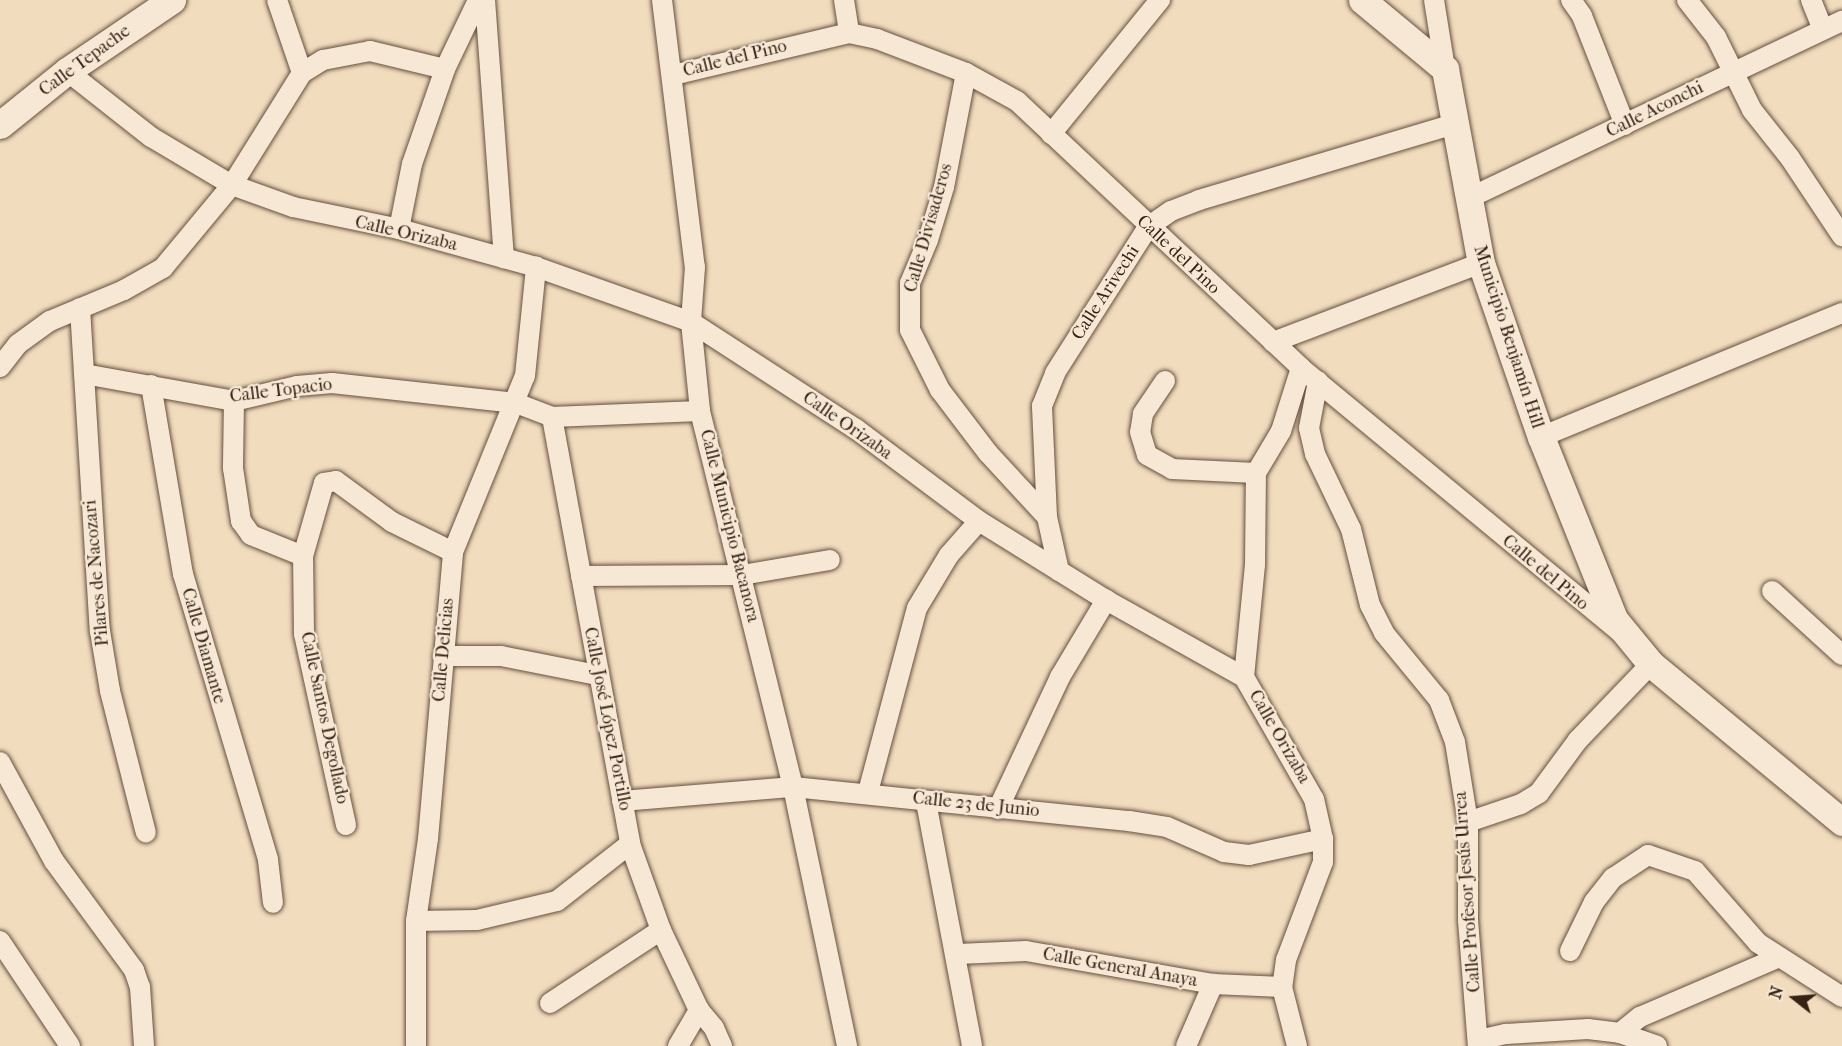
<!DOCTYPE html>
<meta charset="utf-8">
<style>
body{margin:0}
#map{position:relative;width:1842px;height:1046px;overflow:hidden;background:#f1dcbd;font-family:"IM FELL French Canon",serif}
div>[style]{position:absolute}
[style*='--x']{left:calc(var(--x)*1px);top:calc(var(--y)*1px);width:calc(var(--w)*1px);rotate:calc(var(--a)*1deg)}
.roads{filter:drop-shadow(0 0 2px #65503f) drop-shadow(0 0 2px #65503f)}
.street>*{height:20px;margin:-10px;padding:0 10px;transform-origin:10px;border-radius:10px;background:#f6e8d4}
.secondary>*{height:27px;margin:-13.5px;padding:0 13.5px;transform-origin:13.5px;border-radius:13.5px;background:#f6e8d4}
span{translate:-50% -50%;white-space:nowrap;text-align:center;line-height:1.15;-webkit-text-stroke:4.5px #f6e8d4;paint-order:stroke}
.street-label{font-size:18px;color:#362115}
.north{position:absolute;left:1764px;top:968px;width:60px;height:60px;-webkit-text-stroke:4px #f6e8d4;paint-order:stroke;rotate:287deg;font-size:16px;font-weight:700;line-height:24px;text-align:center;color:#362115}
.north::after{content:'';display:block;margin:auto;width:21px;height:27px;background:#362115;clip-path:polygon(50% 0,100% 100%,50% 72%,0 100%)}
</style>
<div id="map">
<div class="roads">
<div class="street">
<i style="--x:277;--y:0;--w:77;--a:71.1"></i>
<i style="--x:485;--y:0;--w:259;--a:85.8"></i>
<i style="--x:662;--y:0;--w:269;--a:83"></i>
<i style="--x:695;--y:267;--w:55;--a:94.2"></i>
<i style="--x:691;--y:322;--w:89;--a:84.2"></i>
<i style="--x:700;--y:411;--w:387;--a:76.1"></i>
<i style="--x:793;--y:787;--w:265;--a:78.2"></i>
<i style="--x:844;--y:0;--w:33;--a:81"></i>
<i style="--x:1434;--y:0;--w:70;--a:80.9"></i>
<i style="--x:1571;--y:0;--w:19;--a:55"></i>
<i style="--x:1582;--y:16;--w:117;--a:68.5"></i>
<i style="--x:1687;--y:0;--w:47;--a:51.9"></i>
<i style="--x:1716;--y:37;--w:81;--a:63.7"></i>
<i style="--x:1752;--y:110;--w:61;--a:51.6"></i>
<i style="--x:1790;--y:158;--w:94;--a:56.3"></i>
<i style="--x:1811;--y:0;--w:31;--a:68"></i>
<i style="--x:67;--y:71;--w:107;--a:38.2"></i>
<i style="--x:151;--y:137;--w:94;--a:30.7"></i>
<i style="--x:232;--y:185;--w:65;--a:19.8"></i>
<i style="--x:293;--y:207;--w:108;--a:11.7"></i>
<i style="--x:399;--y:229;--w:142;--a:15.5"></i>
<i style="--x:536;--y:267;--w:164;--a:19.5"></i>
<i style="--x:691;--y:322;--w:197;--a:33"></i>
<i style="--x:856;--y:429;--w:154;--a:36.8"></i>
<i style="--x:979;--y:521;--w:150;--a:31.9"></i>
<i style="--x:1106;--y:600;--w:158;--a:29.2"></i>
<i style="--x:1244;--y:677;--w:141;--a:60.2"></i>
<i style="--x:1314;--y:799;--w:41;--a:77.3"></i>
<i style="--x:1323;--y:839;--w:23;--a:90"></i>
<i style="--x:1323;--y:862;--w:105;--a:110.7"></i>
<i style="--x:1286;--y:960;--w:27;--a:98"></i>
<i style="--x:1282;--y:987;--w:61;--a:75.7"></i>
<i style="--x:966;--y:73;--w:116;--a:100.9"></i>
<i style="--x:944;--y:187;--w:55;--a:106.8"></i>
<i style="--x:928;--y:240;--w:47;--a:112.7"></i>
<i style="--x:910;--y:283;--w:47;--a:90"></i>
<i style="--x:910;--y:330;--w:67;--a:63.4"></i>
<i style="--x:940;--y:390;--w:79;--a:52.7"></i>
<i style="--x:988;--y:453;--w:87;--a:47.3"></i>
<i style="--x:673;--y:75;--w:181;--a:-13.4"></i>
<i style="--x:849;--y:33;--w:29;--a:12"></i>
<i style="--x:877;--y:39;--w:95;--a:20.9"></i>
<i style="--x:966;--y:73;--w:58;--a:28.8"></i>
<i style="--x:1017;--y:101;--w:390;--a:43.2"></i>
<i style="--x:1301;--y:368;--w:413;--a:39.6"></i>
<i style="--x:1051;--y:134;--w:173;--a:-50.9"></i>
<i style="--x:1469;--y:198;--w:413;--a:-25.4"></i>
<i style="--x:399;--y:229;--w:66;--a:-78.7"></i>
<i style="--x:412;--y:164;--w:101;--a:-70.8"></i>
<i style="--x:445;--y:69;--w:76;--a:-64.4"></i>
<i style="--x:80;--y:308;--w:324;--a:86.5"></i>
<i style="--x:100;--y:631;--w:61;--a:80.5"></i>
<i style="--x:110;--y:691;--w:146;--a:75.8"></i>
<i style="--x:1273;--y:342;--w:222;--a:-20.8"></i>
<i style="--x:0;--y:367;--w:29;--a:-52"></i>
<i style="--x:18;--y:344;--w:39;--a:-36"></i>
<i style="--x:50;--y:321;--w:80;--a:-22.7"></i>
<i style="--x:124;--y:290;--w:45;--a:-29.4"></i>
<i style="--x:163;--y:268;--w:108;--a:-50.3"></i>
<i style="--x:232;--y:185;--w:132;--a:-58"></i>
<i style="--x:302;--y:73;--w:25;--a:-32"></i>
<i style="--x:323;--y:60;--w:48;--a:-10.8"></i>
<i style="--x:370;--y:51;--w:77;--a:13.5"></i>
<i style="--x:84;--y:374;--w:152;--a:10.2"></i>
<i style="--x:234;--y:401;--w:65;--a:-13.4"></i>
<i style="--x:297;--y:386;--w:35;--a:-5"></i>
<i style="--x:332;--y:383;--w:185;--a:6.2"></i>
<i style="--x:516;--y:403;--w:39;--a:21"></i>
<i style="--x:552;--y:417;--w:148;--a:-2.3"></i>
<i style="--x:1165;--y:381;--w:40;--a:124"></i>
<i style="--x:1143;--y:414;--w:18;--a:99"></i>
<i style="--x:1140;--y:432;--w:24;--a:73"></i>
<i style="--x:1147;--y:455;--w:29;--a:29"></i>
<i style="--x:1172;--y:469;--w:84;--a:2.7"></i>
<i style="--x:1318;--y:381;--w:48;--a:100.8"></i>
<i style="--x:1309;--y:428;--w:27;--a:77"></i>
<i style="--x:1315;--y:454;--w:83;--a:64.4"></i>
<i style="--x:1351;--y:529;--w:78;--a:76"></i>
<i style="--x:1370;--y:605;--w:31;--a:63"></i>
<i style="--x:1384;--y:633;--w:87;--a:50.6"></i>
<i style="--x:1439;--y:700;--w:45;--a:69.1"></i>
<i style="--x:1455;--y:742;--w:81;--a:80.8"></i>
<i style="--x:1468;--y:822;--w:98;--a:90"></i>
<i style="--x:1468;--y:920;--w:126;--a:85.5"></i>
<i style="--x:151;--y:385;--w:192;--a:80.4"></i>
<i style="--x:183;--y:574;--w:298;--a:73.4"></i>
<i style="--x:268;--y:860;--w:43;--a:83.4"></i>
<i style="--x:234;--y:401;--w:67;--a:90.9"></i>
<i style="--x:233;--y:468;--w:54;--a:81.4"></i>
<i style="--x:241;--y:521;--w:17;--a:54"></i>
<i style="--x:251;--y:535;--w:56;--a:22"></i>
<i style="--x:552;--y:417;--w:434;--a:79.6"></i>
<i style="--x:630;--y:844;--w:91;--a:70.2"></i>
<i style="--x:661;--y:930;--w:89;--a:64.6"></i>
<i style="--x:699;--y:1010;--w:23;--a:50"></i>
<i style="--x:714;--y:1028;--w:20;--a:66"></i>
<i style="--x:1541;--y:437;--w:326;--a:-22.4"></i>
<i style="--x:1059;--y:571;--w:55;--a:-102.5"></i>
<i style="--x:1047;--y:517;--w:111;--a:-92.6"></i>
<i style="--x:1042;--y:406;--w:35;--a:-68"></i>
<i style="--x:1055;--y:373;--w:173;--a:-57.5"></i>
<i style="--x:1148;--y:227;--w:28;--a:-35"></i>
<i style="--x:1171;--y:211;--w:30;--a:-21"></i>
<i style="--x:1199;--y:200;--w:269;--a:-16.6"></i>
<i style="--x:581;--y:576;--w:161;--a:-0.4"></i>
<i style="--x:742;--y:575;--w:89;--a:-9.7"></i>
<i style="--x:1772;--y:591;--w:95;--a:42.4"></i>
<i style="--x:443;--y:656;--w:58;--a:0"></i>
<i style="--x:501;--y:656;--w:98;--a:11.2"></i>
<i style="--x:1244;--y:677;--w:113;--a:-84.4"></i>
<i style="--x:1255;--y:565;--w:92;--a:-89.4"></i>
<i style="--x:1256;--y:473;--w:49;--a:-59.2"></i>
<i style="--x:1281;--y:431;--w:66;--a:-72.4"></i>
<i style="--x:0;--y:762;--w:113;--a:61.4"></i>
<i style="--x:54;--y:861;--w:135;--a:53.7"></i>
<i style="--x:134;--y:970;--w:18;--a:71"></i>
<i style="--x:140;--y:987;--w:59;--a:86.1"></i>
<i style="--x:868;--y:792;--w:190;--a:-75.1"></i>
<i style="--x:917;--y:608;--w:62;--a:-58.9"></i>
<i style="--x:949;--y:555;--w:45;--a:-48.6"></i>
<i style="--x:622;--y:801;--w:172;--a:-4.7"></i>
<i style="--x:793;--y:787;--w:338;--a:5.8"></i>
<i style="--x:1129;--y:821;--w:38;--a:9"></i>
<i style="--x:1167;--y:827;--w:62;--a:23.7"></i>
<i style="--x:1224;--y:852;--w:25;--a:7"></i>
<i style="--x:1249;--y:855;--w:76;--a:-12.2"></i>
<i style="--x:926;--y:802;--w:248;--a:79.3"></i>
<i style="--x:998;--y:809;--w:146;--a:-64.8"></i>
<i style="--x:1060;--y:677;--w:90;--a:-59.1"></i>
<i style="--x:1468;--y:822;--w:56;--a:-18.8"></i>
<i style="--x:1521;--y:804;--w:21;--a:-31"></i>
<i style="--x:1539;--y:793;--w:66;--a:-53.7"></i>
<i style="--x:1578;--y:740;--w:105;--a:-46.2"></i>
<i style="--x:346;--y:825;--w:196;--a:-102.4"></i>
<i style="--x:304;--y:634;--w:78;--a:-90.7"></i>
<i style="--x:303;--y:556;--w:76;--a:-74"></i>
<i style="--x:324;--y:483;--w:12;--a:-9"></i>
<i style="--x:336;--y:481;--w:69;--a:36.2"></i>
<i style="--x:392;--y:522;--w:68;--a:26.2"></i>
<i style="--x:416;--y:921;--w:61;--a:-0.9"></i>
<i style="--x:477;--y:920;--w:82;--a:-13.4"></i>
<i style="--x:557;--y:901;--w:93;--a:-38"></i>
<i style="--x:0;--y:941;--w:126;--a:56.3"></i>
<i style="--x:1570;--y:951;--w:55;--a:-63.9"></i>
<i style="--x:1594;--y:902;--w:31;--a:-52"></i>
<i style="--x:1613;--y:878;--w:42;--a:-33.3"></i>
<i style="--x:1648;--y:855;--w:50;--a:18.8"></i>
<i style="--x:1695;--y:871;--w:96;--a:48.8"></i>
<i style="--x:1758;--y:943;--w:100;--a:32.7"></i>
<i style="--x:958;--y:954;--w:68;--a:-2.5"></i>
<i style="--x:1026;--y:951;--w:190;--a:10"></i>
<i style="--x:1213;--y:984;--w:69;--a:2.5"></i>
<i style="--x:550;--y:1003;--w:133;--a:-33.3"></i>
<i style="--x:1620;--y:1033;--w:26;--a:-39"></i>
<i style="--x:1640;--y:1017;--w:149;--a:-23.3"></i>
<i style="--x:1479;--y:1040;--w:28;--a:-13"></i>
<i style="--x:1506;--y:1034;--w:82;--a:-3.5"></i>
<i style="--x:1588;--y:1029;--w:32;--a:7"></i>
<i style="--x:1620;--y:1033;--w:39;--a:19"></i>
<i style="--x:416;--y:1046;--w:125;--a:-90"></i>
<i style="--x:416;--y:921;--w:83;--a:-81.7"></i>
<i style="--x:428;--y:839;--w:288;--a:-85"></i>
<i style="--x:453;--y:552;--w:190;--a:-67.8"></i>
<i style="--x:525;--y:376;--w:110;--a:-84.2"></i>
<i style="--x:678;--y:1046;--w:42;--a:-59.7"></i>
<i style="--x:1186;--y:1046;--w:68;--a:-66.5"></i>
</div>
<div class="secondary">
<i style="--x:1362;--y:0;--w:108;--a:39.7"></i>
<i style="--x:1445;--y:69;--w:197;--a:79.5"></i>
<i style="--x:1481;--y:263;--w:184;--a:71"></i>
<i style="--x:1541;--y:437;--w:196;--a:68.1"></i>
<i style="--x:1614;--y:619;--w:58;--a:50.6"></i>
<i style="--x:1651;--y:664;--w:248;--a:39.6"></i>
<i style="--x:0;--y:125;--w:86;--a:-38.9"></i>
<i style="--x:67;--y:71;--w:127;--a:-34.1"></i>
</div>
</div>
<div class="street-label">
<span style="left:735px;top:59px;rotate:-14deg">Calle del Pino</span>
<span style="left:85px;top:61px;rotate:-36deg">Calle Tepache</span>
<span style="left:1655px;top:110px;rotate:-26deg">Calle Aconchi</span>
<span style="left:929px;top:228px;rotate:-74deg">Calle Divisaderos</span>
<span style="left:406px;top:234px;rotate:13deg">Calle Orizaba</span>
<span style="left:1178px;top:255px;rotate:43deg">Calle del Pino</span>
<span style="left:1106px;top:293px;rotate:-57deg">Calle Arivechi</span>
<span style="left:1508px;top:337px;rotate:72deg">Municipio Benjamín Hill</span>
<span style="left:281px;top:391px;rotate:-7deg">Calle Topacio</span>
<span style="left:847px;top:426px;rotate:35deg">Calle Orizaba</span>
<span style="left:729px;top:526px;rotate:76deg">Calle Municipio Bacanora</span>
<span style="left:97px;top:573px;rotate:-95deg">Pilares de Nacozari</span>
<span style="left:1545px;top:573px;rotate:40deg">Calle del Pino</span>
<span style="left:203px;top:646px;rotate:74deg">Calle Diamante</span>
<span style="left:444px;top:650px;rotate:-85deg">Calle Delicias</span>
<span style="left:324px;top:718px;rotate:78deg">Calle Santos Degollado</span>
<span style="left:607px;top:719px;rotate:79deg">Calle José López Portillo</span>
<span style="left:1279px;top:737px;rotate:60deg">Calle Orizaba</span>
<span style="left:976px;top:805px;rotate:6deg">Calle 23 de Junio</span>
<span style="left:1468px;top:892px;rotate:-94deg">Calle Profesor Jesús Urrea</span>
<span style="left:1120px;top:968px;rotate:10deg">Calle General Anaya</span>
</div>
<div class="north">N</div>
</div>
